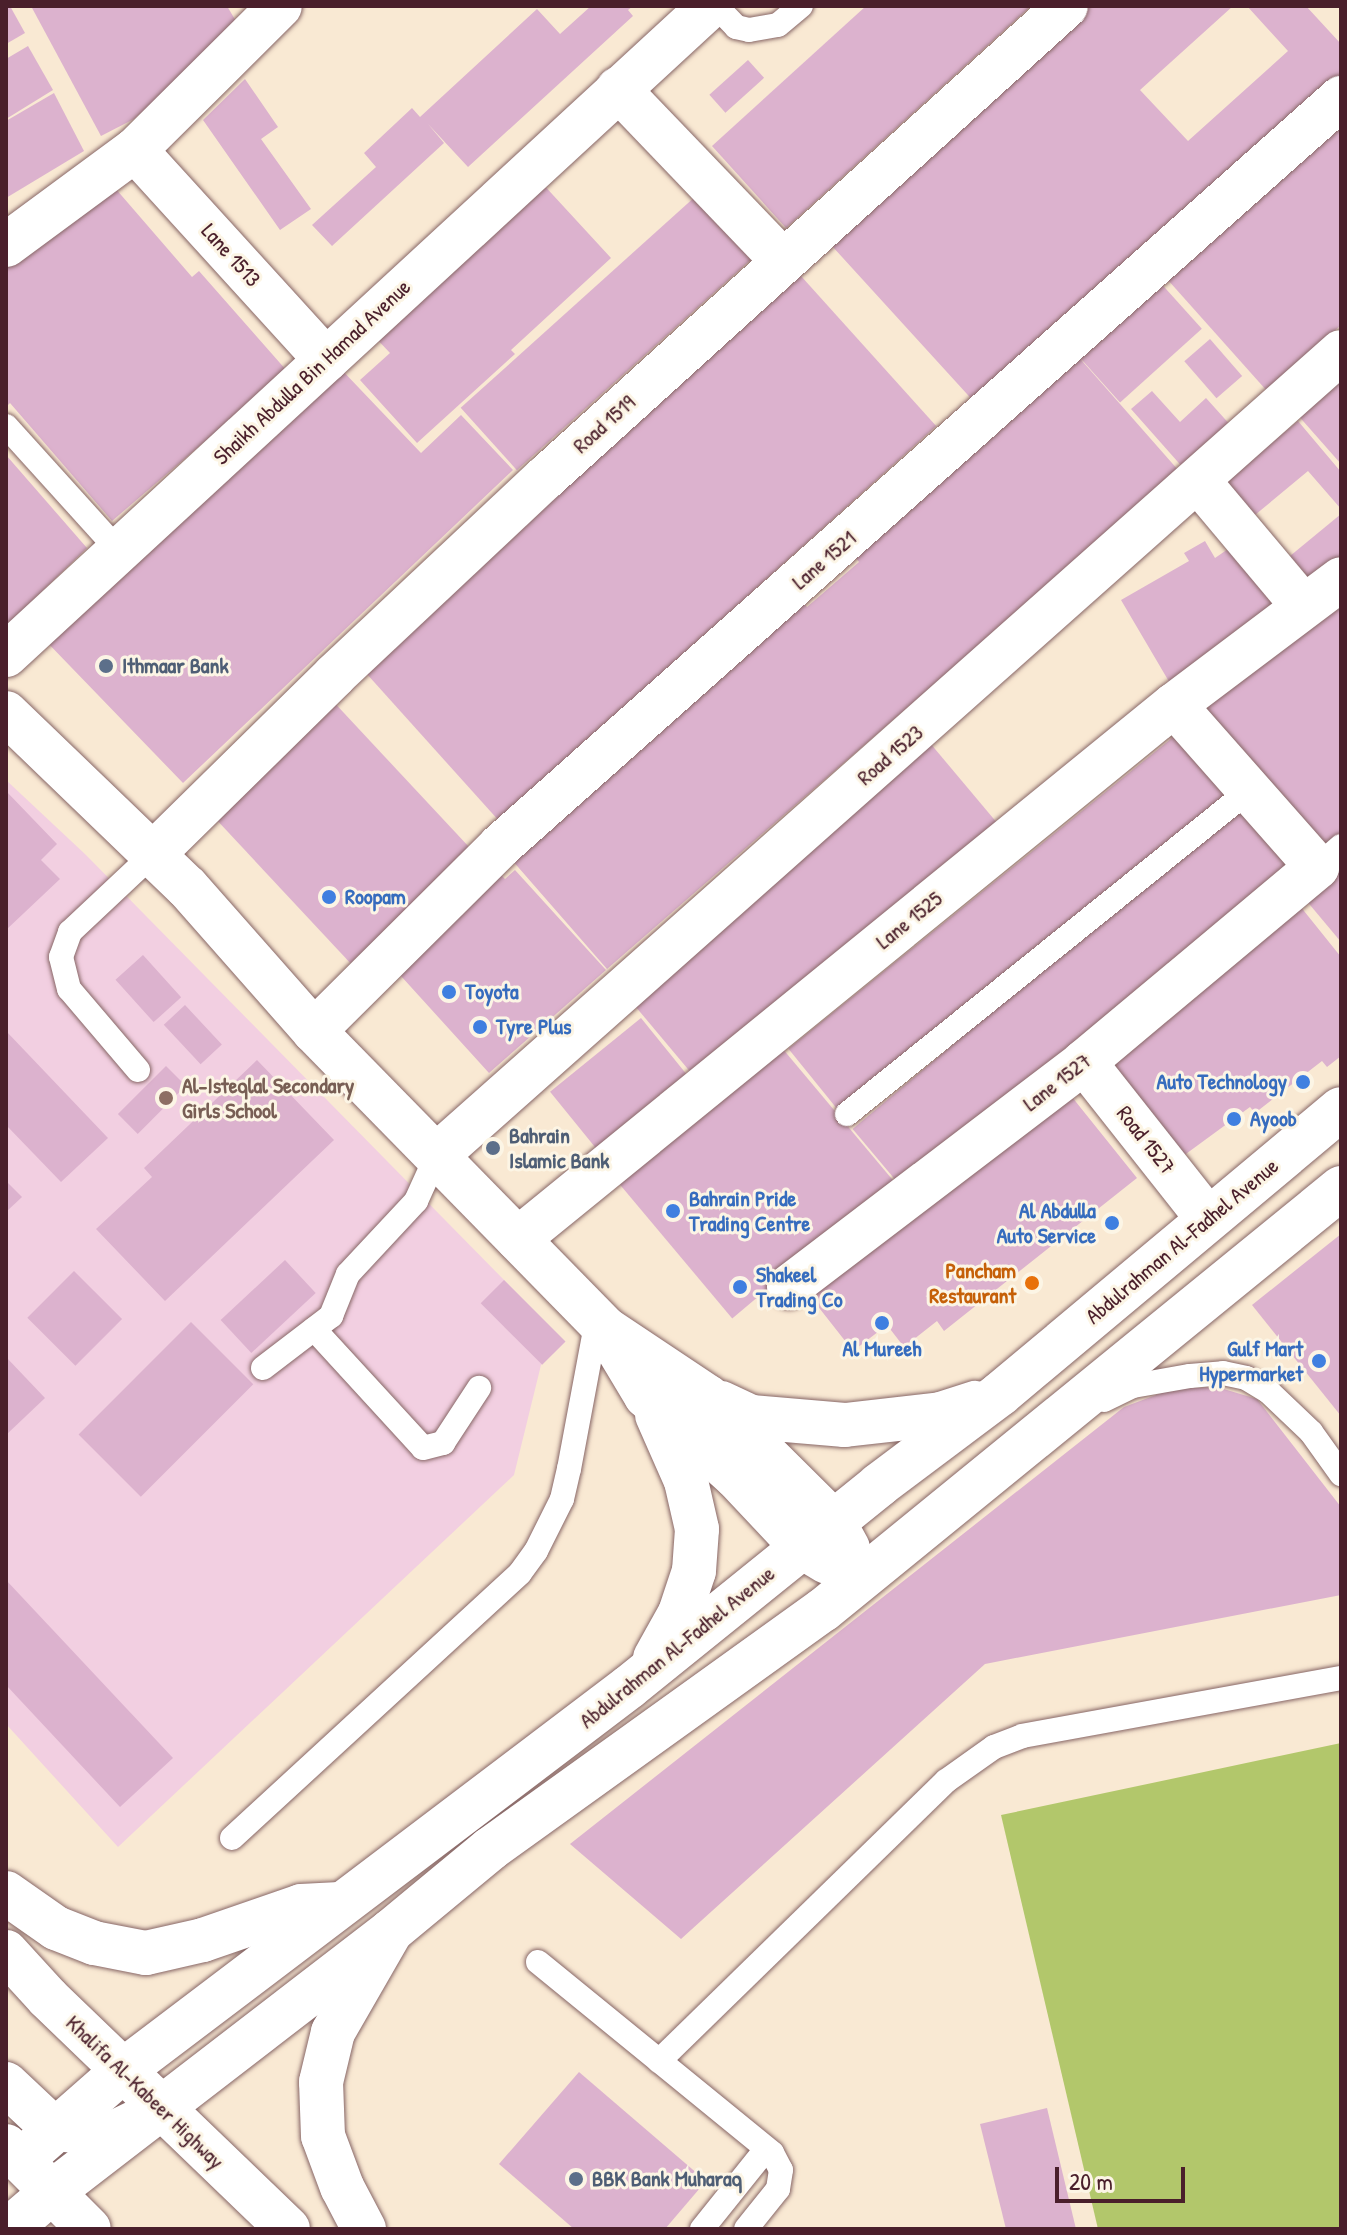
<!DOCTYPE html>
<style>
body{margin:0}
#map{position:relative;width:1347px;height:2235px;overflow:hidden;background:#f9e9d3;font-family:"Patrick Hand",sans-serif}
div>[style]{position:absolute}
[style*='--x']{left:calc(var(--x)*1px);top:calc(var(--y)*1px);width:calc(var(--w)*1px);rotate:calc(var(--a)*1deg)}
.built>*{inset:0;background:#f2cfe1}
.green>*{inset:0;background:#b2c76b}
.building>*{inset:0;background:#dcb2ce;transform-origin:0 0}
.roads{filter:drop-shadow(0 0 2px #876666) drop-shadow(0 0 2px #876666)}
.lane>*{height:24px;margin:-12px;padding:0 12px;transform-origin:12px;border-radius:12px;background:#fff}
.street>*{height:44px;margin:-22px;padding:0 22px;transform-origin:22px;border-radius:22px;background:#fff}
.secondary>*{height:44px;margin:-22px;padding:0 22px;transform-origin:22px;border-radius:22px;background:#fff}
.primary>*{height:44px;margin:-22px;padding:0 22px;transform-origin:22px;border-radius:22px;background:#fff}
.dots>*{width:22px;height:22px;translate:-50% -50%;box-sizing:border-box;border:4px solid #fcf5e5;border-radius:50%}
span{translate:-50% -50%;white-space:nowrap;text-align:center;line-height:1.15;-webkit-text-stroke:6px #fcf5e5;paint-order:stroke}
.street-label{font-size:22px;color:#4a1f2b}
.service-label{font-size:22px;color:#4e5e75;font-weight:700}
.left{translate:0 -50%;text-align:left}
.shop-label{font-size:22px;color:#366cbe;font-weight:700}
.right{translate:-100% -50%;text-align:right}
.education-label{font-size:22px;color:#785e54;font-weight:700}
.food-label{font-size:22px;color:#c56008;font-weight:700}
.frame{position:absolute;inset:0;border:8px solid #4a1f2b;pointer-events:none}
.scale{position:absolute;left:1055px;top:2167px;width:130px;height:36px;box-sizing:border-box;border:4px solid #4a1f2b;border-top:0;padding-left:10px;font-size:24px;line-height:28px;white-space:nowrap;color:#4a1f2b;-webkit-text-stroke:6px #fcf5e5;paint-order:stroke}
</style>
<div id="map">
<div class="built">
<i style="clip-path:polygon(6px 780px,86px 855px,565px 1342px,541px 1365px,514px 1475px,118px 1847px,6px 1724px)"></i>
</div>
<div class="green">
<i style="clip-path:polygon(1341px 1743px,1341px 2229px,1098px 2229px,1001px 1815px)"></i>
</div>
<div class="building">
<i style="clip-path:polygon(6px 6px,10px 6px,25px 33px,6px 44px)"></i>
<i style="clip-path:polygon(31px 6px,227px 6px,240px 28px,134px 119px,101px 136px)"></i>
<i style="clip-path:polygon(591px 6px,633px 6px,628px 10px,633px 16px,468px 167px,428px 124px,444px 143px,332px 246px,312px 225px,376px 167px,364px 153px,412px 108px,420px 117px,537px 9px,560px 34px)"></i>
<i style="clip-path:polygon(866px 6px,1031px 6px,786px 228px,712px 146px)"></i>
<i style="clip-path:polygon(1083px 6px,1233px 6px,1140px 90px,1188px 141px,1288px 51px,1247px 6px,1306px 6px,1341px 44px,1341px 76px,977px 405px,832px 246px)"></i>
<i style="clip-path:polygon(28px 46px,53px 90px,6px 119px,6px 59px)"></i>
<i style="left:748px;top:60px;width:24px;height:52px;rotate:48deg"></i>
<i style="clip-path:polygon(245px 79px,278px 127px,261px 139px,311px 209px,280px 230px,203px 120px)"></i>
<i style="clip-path:polygon(54px 93px,84px 151px,6px 198px,6px 121px)"></i>
<i style="clip-path:polygon(1341px 107px,1341px 325px,1267px 391px,1159px 270px)"></i>
<i style="clip-path:polygon(109px 181px,192px 277px,199px 271px,287px 371px,112px 521px,10px 403px,6px 407px,6px 255px)"></i>
<i style="clip-path:polygon(541px 182px,611px 258px,511px 350px,515px 354px,417px 443px,360px 380px,390px 353px,373px 335px)"></i>
<i style="left:697px;top:195px;width:84px;height:318px;rotate:48deg"></i>
<i style="left:801px;top:276px;width:202px;height:589px;rotate:48deg"></i>
<i style="left:1157px;top:279px;width:67px;height:110px;rotate:48deg"></i>
<i style="left:1210px;top:339px;width:49px;height:34px;rotate:49deg"></i>
<i style="clip-path:polygon(1076px 354px,1179px 471px,607px 969px,505px 852px,802px 601px,807px 607px,859px 562px,851px 551px)"></i>
<i style="clip-path:polygon(339px 367px,421px 453px,461px 415px,513px 470px,183px 783px,42px 637px)"></i>
<i style="clip-path:polygon(1341px 375px,1341px 464px,1296px 413px)"></i>
<i style="clip-path:polygon(1152px 391px,1180px 422px,1206px 398px,1233px 428px,1185px 470px,1131px 409px)"></i>
<i style="clip-path:polygon(1298px 421px,1341px 472px,1341px 509px,1308px 471px,1255px 515px,1226px 481px)"></i>
<i style="clip-path:polygon(6px 455px,87px 548px,6px 626px)"></i>
<i style="clip-path:polygon(1341px 514px,1341px 558px,1312px 582px,1290px 556px)"></i>
<i style="clip-path:polygon(1205px 541px,1215px 558px,1231px 547px,1284px 610px,1171px 685px,1121px 600px,1189px 561px,1184px 553px)"></i>
<i style="clip-path:polygon(1330px 598px,1341px 611px,1341px 833px,1325px 847px,1204px 706px)"></i>
<i style="left:330px;top:698px;width:208px;height:166px;rotate:47deg"></i>
<i style="left:1177px;top:734px;width:82px;height:500px;rotate:51deg"></i>
<i style="left:930px;top:743px;width:112px;height:395px;rotate:50deg"></i>
<i style="clip-path:polygon(6px 791px,57px 844px,41px 860px,60px 879px,6px 930px)"></i>
<i style="left:1241px;top:803px;width:82px;height:507px;rotate:50deg"></i>
<i style="clip-path:polygon(1341px 860px,1341px 942px,1300px 893px)"></i>
<i style="clip-path:polygon(515px 870px,606px 970px,489px 1073px,391px 965px,497px 871px,505px 879px)"></i>
<i style="clip-path:polygon(1296px 901px,1341px 957px,1341px 1056px,1327px 1067px,1322px 1061px,1255px 1113px,1250px 1107px,1179px 1159px,1107px 1060px)"></i>
<i style="left:143px;top:955px;width:57px;height:37px;rotate:48deg"></i>
<i style="left:185px;top:1005px;width:54px;height:29px;rotate:47deg"></i>
<i style="left:641px;top:1018px;width:80px;height:117px;rotate:51deg"></i>
<i style="clip-path:polygon(6px 1031px,108px 1138px,61px 1182px,6px 1125px)"></i>
<i style="left:777px;top:1042px;width:183px;height:212px;rotate:50deg"></i>
<i style="clip-path:polygon(257px 1060px,334px 1140px,165px 1301px,96px 1229px,152px 1177px,144px 1168px)"></i>
<i style="left:166px;top:1066px;width:28px;height:68px;rotate:45deg"></i>
<i style="clip-path:polygon(1068px 1092px,1137px 1178px,944px 1331px,937px 1321px,904px 1347px,887px 1325px,853px 1351px,809px 1295px)"></i>
<i style="clip-path:polygon(6px 1181px,22px 1197px,6px 1212px)"></i>
<i style="clip-path:polygon(1341px 1234px,1341px 1416px,1252px 1305px)"></i>
<i style="left:285px;top:1260px;width:45px;height:88px;rotate:47deg"></i>
<i style="left:74px;top:1271px;width:68px;height:66px;rotate:45deg"></i>
<i style="left:504px;top:1280px;width:87px;height:33px;rotate:45deg"></i>
<i style="left:191px;top:1322px;width:88px;height:159px;rotate:45deg"></i>
<i style="clip-path:polygon(6px 1357px,45px 1398px,6px 1435px)"></i>
<i style="clip-path:polygon(1217px 1387px,1257px 1399px,1341px 1507px,1341px 1595px,985px 1664px,681px 1939px,570px 1844px,1124px 1407px,1172px 1389px)"></i>
<i style="clip-path:polygon(6px 1580px,173px 1758px,120px 1807px,6px 1685px)"></i>
<i style="clip-path:polygon(579px 2072px,706px 2181px,665px 2229px,574px 2229px,499px 2164px)"></i>
<i style="clip-path:polygon(1047px 2108px,1076px 2229px,1006px 2229px,980px 2124px)"></i>
</div>
<div class="roads">
<div class="lane">
<i style="--x:716;--y:6;--w:29;--a:46"></i>
<i style="--x:736;--y:27;--w:13;--a:13"></i>
<i style="--x:749;--y:30;--w:29;--a:-10"></i>
<i style="--x:778;--y:25;--w:30;--a:-40"></i>
<i style="--x:6;--y:426;--w:169;--a:47.9"></i>
<i style="--x:1317;--y:867;--w:32;--a:-41"></i>
<i style="--x:138;--y:1070;--w:106;--a:-130.4"></i>
<i style="--x:69;--y:989;--w:33;--a:-104"></i>
<i style="--x:61;--y:957;--w:27;--a:-70"></i>
<i style="--x:70;--y:932;--w:115;--a:-43.2"></i>
<i style="--x:847;--y:1114;--w:518;--a:-38.82"></i>
<i style="--x:314;--y:1329;--w:161;--a:47.5"></i>
<i style="--x:423;--y:1448;--w:21;--a:-14"></i>
<i style="--x:443;--y:1443;--w:66;--a:-56.8"></i>
<i style="--x:263;--y:1368;--w:86;--a:-37.4"></i>
<i style="--x:331;--y:1316;--w:45;--a:-68"></i>
<i style="--x:348;--y:1274;--w:100;--a:-47"></i>
<i style="--x:416;--y:1201;--w:51;--a:-65.5"></i>
<i style="--x:1104;--y:1400;--w:32;--a:-26"></i>
<i style="--x:1133;--y:1386;--w:58;--a:-10"></i>
<i style="--x:1190;--y:1376;--w:33;--a:-5"></i>
<i style="--x:1223;--y:1373;--w:24;--a:12"></i>
<i style="--x:1246;--y:1378;--w:27;--a:31"></i>
<i style="--x:1269;--y:1392;--w:58;--a:43.6"></i>
<i style="--x:1311;--y:1432;--w:52;--a:54.5"></i>
<i style="--x:232;--y:1838;--w:391;--a:-42.6"></i>
<i style="--x:520;--y:1573;--w:27;--a:-54"></i>
<i style="--x:536;--y:1551;--w:58;--a:-63.4"></i>
<i style="--x:562;--y:1499;--w:31;--a:-77"></i>
<i style="--x:569;--y:1469;--w:152;--a:-79.4"></i>
<i style="--x:538;--y:1962;--w:302;--a:39.2"></i>
<i style="--x:772;--y:2153;--w:19;--a:62"></i>
<i style="--x:781;--y:2170;--w:19;--a:99"></i>
<i style="--x:778;--y:2189;--w:51;--a:128.7"></i>
<i style="--x:659;--y:2061;--w:401;--a:-44.3"></i>
<i style="--x:946;--y:1781;--w:59;--a:-35.3"></i>
<i style="--x:994;--y:1747;--w:30;--a:-21"></i>
<i style="--x:1022;--y:1736;--w:324;--a:-10.3"></i>
<i style="--x:702;--y:2229;--w:102;--a:-51.3"></i>
</div>
<div class="street">
<i style="--x:618;--y:89;--w:238;--a:46.2"></i>
<i style="--x:135;--y:150;--w:284;--a:47.7"></i>
<i style="--x:6;--y:245;--w:160;--a:-36.4"></i>
<i style="--x:135;--y:150;--w:204;--a:-44.8"></i>
<i style="--x:1199;--y:482;--w:162;--a:50"></i>
<i style="--x:6;--y:655;--w:958;--a:-42.67"></i>
<i style="--x:154;--y:853;--w:254;--a:-44.5"></i>
<i style="--x:335;--y:675;--w:288;--a:-43.2"></i>
<i style="--x:545;--y:478;--w:703;--a:-42.18"></i>
<i style="--x:314;--y:1031;--w:262;--a:-44.8"></i>
<i style="--x:500;--y:846;--w:1126;--a:-41.65"></i>
<i style="--x:1084;--y:1062;--w:199;--a:51.7"></i>
<i style="--x:437;--y:1155;--w:1209;--a:-41.61"></i>
<i style="--x:518;--y:1239;--w:846;--a:-39.15"></i>
<i style="--x:1174;--y:705;--w:209;--a:-37"></i>
<i style="--x:789;--y:1287;--w:371;--a:-37.3"></i>
<i style="--x:1084;--y:1062;--w:304;--a:-39.9"></i>
<i style="--x:1317;--y:867;--w:216;--a:-131.4"></i>
<i style="--x:9;--y:2229;--w:57;--a:-40.7"></i>
</div>
<div class="secondary">
<i style="--x:6;--y:713;--w:251;--a:43.9"></i>
<i style="--x:187;--y:887;--w:192;--a:48.6"></i>
<i style="--x:314;--y:1031;--w:417;--a:45.6"></i>
<i style="--x:606;--y:1329;--w:123;--a:33.7"></i>
<i style="--x:708;--y:1397;--w:176;--a:44.8"></i>
<i style="--x:833;--y:1521;--w:31;--a:61"></i>
<i style="--x:613;--y:1341;--w:64;--a:59"></i>
<i style="--x:646;--y:1396;--w:121;--a:42"></i>
<i style="--x:736;--y:1477;--w:96;--a:46.7"></i>
<i style="--x:802;--y:1547;--w:29;--a:31"></i>
<i style="--x:721;--y:1403;--w:33;--a:25"></i>
<i style="--x:751;--y:1417;--w:94;--a:4.9"></i>
<i style="--x:845;--y:1425;--w:97;--a:-6.5"></i>
<i style="--x:941;--y:1414;--w:36;--a:-18"></i>
<i style="--x:655;--y:1658;--w:51;--a:-60.9"></i>
<i style="--x:680;--y:1613;--w:44;--a:-71.6"></i>
<i style="--x:694;--y:1571;--w:42;--a:-85.9"></i>
<i style="--x:697;--y:1529;--w:49;--a:-102.9"></i>
<i style="--x:686;--y:1481;--w:72;--a:-113.7"></i>
<i style="--x:35;--y:2148;--w:120;--a:-41.3"></i>
<i style="--x:125;--y:2069;--w:632;--a:-37.16"></i>
<i style="--x:629;--y:1687;--w:321;--a:-38.9"></i>
<i style="--x:879;--y:1485;--w:151;--a:-36.9"></i>
<i style="--x:1000;--y:1394;--w:444;--a:-39.9"></i>
<i style="--x:52;--y:2192;--w:428;--a:-37.6"></i>
<i style="--x:391;--y:1931;--w:129;--a:-39.6"></i>
<i style="--x:490;--y:1849;--w:410;--a:-35.7"></i>
<i style="--x:823;--y:1610;--w:668;--a:-39.17"></i>
</div>
<div class="primary">
<i style="--x:6;--y:1893;--w:61;--a:35"></i>
<i style="--x:56;--y:1928;--w:41;--a:21.5"></i>
<i style="--x:94;--y:1943;--w:53;--a:10.9"></i>
<i style="--x:146;--y:1953;--w:58;--a:-12.8"></i>
<i style="--x:203;--y:1940;--w:104;--a:-19.1"></i>
<i style="--x:301;--y:1906;--w:39;--a:-3"></i>
<i style="--x:6;--y:1952;--w:62;--a:47.6"></i>
<i style="--x:48;--y:1998;--w:333;--a:43.9"></i>
<i style="--x:6;--y:2084;--w:66;--a:43.2"></i>
<i style="--x:54;--y:2129;--w:57;--a:5"></i>
<i style="--x:111;--y:2134;--w:58;--a:-25.7"></i>
<i style="--x:6;--y:2146;--w:117;--a:45"></i>
<i style="--x:364;--y:2229;--w:47;--a:-117.6"></i>
<i style="--x:342;--y:2187;--w:54;--a:-110.4"></i>
<i style="--x:323;--y:2136;--w:54;--a:-92.1"></i>
<i style="--x:321;--y:2082;--w:51;--a:-76.5"></i>
<i style="--x:333;--y:2032;--w:116;--a:-60.1"></i>
</div>
</div>
<div class="dots">
<i style="left:106px;top:666px;background:#5c6f8a"></i>
<i style="left:329px;top:897px;background:#3f7fe0"></i>
<i style="left:449px;top:992px;background:#3f7fe0"></i>
<i style="left:480px;top:1027px;background:#3f7fe0"></i>
<i style="left:1303px;top:1082px;background:#3f7fe0"></i>
<i style="left:166px;top:1098px;background:#8d6e63"></i>
<i style="left:1234px;top:1119px;background:#3f7fe0"></i>
<i style="left:493px;top:1148px;background:#5c6f8a"></i>
<i style="left:673px;top:1211px;background:#3f7fe0"></i>
<i style="left:1112px;top:1223px;background:#3f7fe0"></i>
<i style="left:1032px;top:1283px;background:#e8710a"></i>
<i style="left:740px;top:1287px;background:#3f7fe0"></i>
<i style="left:882px;top:1323px;background:#3f7fe0"></i>
<i style="left:1319px;top:1361px;background:#3f7fe0"></i>
<i style="left:576px;top:2179px;background:#5c6f8a"></i>
</div>
<div class="street-label">
<span style="left:231px;top:255px;rotate:48deg">Lane 1513</span>
<span style="left:312px;top:372px;rotate:-43deg">Shaikh Abdulla Bin Hamad Avenue</span>
<span style="left:604px;top:424px;rotate:-42deg">Road 1519</span>
<span style="left:824px;top:560px;rotate:-41deg">Lane 1521</span>
<span style="left:890px;top:755px;rotate:-41deg">Road 1523</span>
<span style="left:909px;top:920px;rotate:-39deg">Lane 1525</span>
<span style="left:1057px;top:1082px;rotate:-38deg">Lane 1527</span>
<span style="left:1146px;top:1140px;rotate:52deg">Road 1527</span>
<span style="left:1182px;top:1241px;rotate:-40deg">Abdulrahman Al-Fadhel Avenue</span>
<span style="left:677px;top:1647px;rotate:-39deg">Abdulrahman Al-Fadhel Avenue</span>
<span style="left:145px;top:2092px;rotate:44deg">Khalifa Al-Kabeer Highway</span>
</div>
<div class="service-label">
<span class="left" style="left:122px;top:666px">Ithmaar Bank</span>
<span class="left" style="left:509px;top:1148px">Bahrain<br>Islamic Bank</span>
<span class="left" style="left:592px;top:2179px">BBK Bank Muharaq</span>
</div>
<div class="shop-label">
<span class="left" style="left:345px;top:897px">Roopam</span>
<span class="left" style="left:465px;top:992px">Toyota</span>
<span class="left" style="left:496px;top:1027px">Tyre Plus</span>
<span class="right" style="left:1287px;top:1082px">Auto Technology</span>
<span class="left" style="left:1250px;top:1119px">Ayoob</span>
<span class="left" style="left:689px;top:1211px">Bahrain Pride<br>Trading Centre</span>
<span class="right" style="left:1096px;top:1223px">Al Abdulla<br>Auto Service</span>
<span class="left" style="left:756px;top:1287px">Shakeel<br>Trading Co</span>
<span class="right" style="left:1303px;top:1361px">Gulf Mart<br>Hypermarket</span>
<span style="left:882px;top:1349px">Al Mureeh</span>
</div>
<div class="education-label">
<span class="left" style="left:182px;top:1098px">Al-Isteqlal Secondary<br>Girls School</span>
</div>
<div class="food-label">
<span class="right" style="left:1016px;top:1283px">Pancham<br>Restaurant</span>
</div>
<div class="frame"></div>
<div class="scale">20 m</div>
</div>
